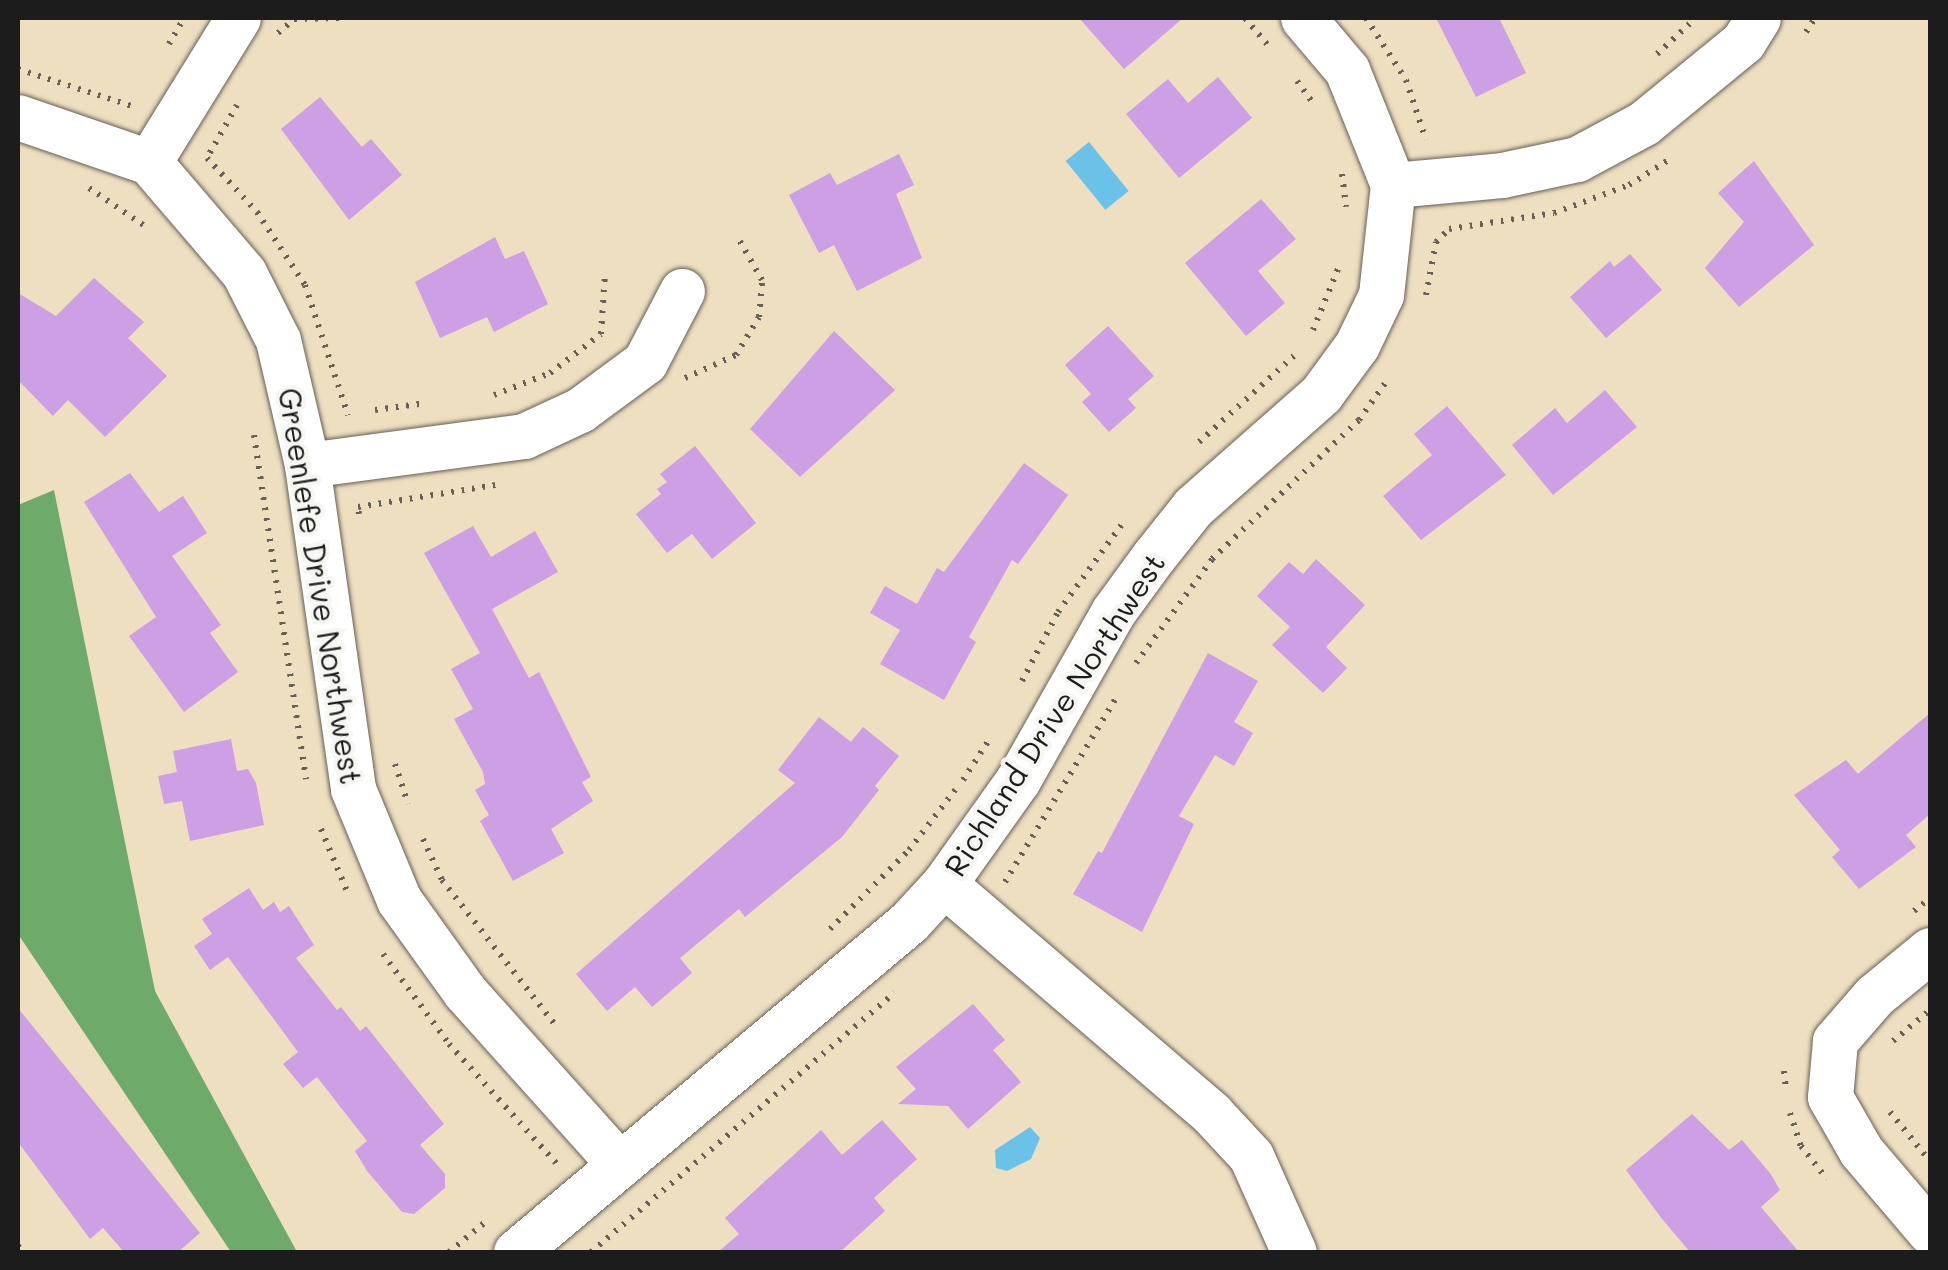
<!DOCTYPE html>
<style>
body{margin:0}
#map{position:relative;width:1948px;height:1270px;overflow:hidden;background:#eedfc1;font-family:Mali,sans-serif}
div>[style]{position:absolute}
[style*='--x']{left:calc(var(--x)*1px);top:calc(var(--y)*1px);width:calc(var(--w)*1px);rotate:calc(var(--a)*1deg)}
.forest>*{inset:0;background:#6eaa6a}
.water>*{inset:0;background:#6bc2e8;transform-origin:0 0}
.building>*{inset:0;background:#cd9fe5}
.path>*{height:6px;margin-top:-3px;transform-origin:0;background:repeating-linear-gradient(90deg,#666056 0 2.5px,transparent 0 10.5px)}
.roads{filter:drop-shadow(0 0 2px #666056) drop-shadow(0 0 2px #666056)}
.street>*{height:45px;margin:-22.5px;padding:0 22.5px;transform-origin:22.5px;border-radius:22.5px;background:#fff}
span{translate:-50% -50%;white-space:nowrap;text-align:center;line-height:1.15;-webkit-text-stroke:9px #f6f6f2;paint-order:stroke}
.street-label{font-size:30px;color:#1c1c1c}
.frame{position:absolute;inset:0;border:20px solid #1c1c1c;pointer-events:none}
</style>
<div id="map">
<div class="forest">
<i style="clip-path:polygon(54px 490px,155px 991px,297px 1252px,231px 1252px,18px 934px,18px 505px)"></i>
</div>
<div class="water">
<i style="left:1089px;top:142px;width:63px;height:30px;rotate:51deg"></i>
<i style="clip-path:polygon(1030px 1127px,1040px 1138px,1031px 1159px,1007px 1171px,996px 1168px,995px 1150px)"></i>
</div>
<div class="building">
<i style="clip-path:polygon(1079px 18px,1183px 18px,1124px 69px)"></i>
<i style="clip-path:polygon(1436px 18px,1499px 18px,1526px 73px,1476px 97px)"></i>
<i style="clip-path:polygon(1218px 77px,1252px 118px,1179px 178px,1126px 114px,1168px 79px,1188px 103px)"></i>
<i style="clip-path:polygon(320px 97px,362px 147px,371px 139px,402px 175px,349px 220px,281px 129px)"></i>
<i style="clip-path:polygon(899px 154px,914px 185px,896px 194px,922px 258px,857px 291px,834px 245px,819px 253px,789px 195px,830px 173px,837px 185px)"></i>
<i style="clip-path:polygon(1754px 161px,1814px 245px,1739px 307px,1705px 268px,1744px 222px,1718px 193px)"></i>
<i style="clip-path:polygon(1261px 199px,1296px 239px,1258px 271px,1285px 303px,1246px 336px,1185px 263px)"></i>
<i style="clip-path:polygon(495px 237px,505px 259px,524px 251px,548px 304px,494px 332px,487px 317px,440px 338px,415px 282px)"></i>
<i style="clip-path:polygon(1630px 254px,1662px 290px,1606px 338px,1570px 297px,1610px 261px,1614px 267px)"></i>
<i style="clip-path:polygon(94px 278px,144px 322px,128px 338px,167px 376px,105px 437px,68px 400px,53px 416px,18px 380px,18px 293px,56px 316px)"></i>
<i style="clip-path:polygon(1108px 326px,1154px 376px,1128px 399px,1136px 408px,1109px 432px,1082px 402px,1091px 394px,1065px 365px)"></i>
<i style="clip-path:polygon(834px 331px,895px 390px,800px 477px,750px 429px)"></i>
<i style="clip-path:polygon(1605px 390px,1637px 427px,1553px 495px,1512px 445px,1555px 408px,1567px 423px)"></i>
<i style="clip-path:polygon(1447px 406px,1506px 475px,1421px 540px,1383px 496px,1432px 455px,1414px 434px)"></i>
<i style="clip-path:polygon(695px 446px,756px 523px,712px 559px,692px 534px,667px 553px,636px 514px,661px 494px,657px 489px,667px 482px,660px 474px)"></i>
<i style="clip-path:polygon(1024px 463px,1068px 495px,1018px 564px,1012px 560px,969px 637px,976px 642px,944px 700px,880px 664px,900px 630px,870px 613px,885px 586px,917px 604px,937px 568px,944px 572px)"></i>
<i style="clip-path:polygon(130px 473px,159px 512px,183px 496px,207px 533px,172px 556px,221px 625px,210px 633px,238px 672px,184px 712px,129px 636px,156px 617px,84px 502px)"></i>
<i style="clip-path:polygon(473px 526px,491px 557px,535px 531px,558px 572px,492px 609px,529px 678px,539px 672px,591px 777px,582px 782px,593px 801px,551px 829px,564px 853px,513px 881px,480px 821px,489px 815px,475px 790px,485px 784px,483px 772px,454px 719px,473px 709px,451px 669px,480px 653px,424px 553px)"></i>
<i style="clip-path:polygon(1316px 559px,1365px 605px,1326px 647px,1347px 668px,1323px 693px,1272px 645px,1290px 627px,1257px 596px,1289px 562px,1303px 574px)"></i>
<i style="clip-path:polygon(1208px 653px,1258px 681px,1234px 722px,1253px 733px,1234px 766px,1215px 755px,1179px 816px,1194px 824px,1142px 932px,1073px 894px,1098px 851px,1102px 853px)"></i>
<i style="clip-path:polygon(1930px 713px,1930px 814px,1906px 835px,1916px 847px,1859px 889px,1832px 857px,1840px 850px,1794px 795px,1846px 760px,1858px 774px)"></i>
<i style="clip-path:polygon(819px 717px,851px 742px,863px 727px,899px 756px,875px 786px,879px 790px,842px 837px,745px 917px,739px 909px,680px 958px,692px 973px,652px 1007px,635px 987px,607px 1011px,576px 974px,795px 783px,778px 770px)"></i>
<i style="clip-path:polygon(231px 739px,237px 771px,248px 769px,256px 783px,264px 825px,190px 841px,182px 801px,164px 804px,158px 776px,177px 772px,173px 751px)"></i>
<i style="clip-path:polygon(249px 888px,263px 910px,274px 902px,280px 912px,289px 906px,314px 945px,296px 958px,337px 1010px,341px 1007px,360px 1031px,366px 1026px,444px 1124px,420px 1145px,445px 1174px,445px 1188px,414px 1214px,402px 1212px,367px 1171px,355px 1151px,367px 1141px,317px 1077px,303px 1088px,283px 1064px,298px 1052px,228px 957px,210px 970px,194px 946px,212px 934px,202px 919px)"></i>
<i style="clip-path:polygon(973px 1004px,1005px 1040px,993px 1050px,1021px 1082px,968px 1129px,948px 1106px,898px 1104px,916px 1089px,896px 1067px)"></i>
<i style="clip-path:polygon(18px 1008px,200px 1233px,178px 1252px,124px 1252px,103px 1228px,90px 1239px,18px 1142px)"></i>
<i style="clip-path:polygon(1692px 1114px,1729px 1150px,1742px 1140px,1770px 1173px,1780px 1190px,1761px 1207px,1799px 1252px,1690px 1252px,1662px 1219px,1626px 1170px)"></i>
<i style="clip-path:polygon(882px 1120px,917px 1159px,874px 1198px,885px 1211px,840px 1252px,718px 1252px,739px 1234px,725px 1218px,821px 1130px,842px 1155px)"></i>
</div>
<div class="path">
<i style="--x:1245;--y:18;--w:39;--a:50"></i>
<i style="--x:1366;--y:18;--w:74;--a:57.2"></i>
<i style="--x:1406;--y:80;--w:63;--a:71.6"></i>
<i style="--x:1806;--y:32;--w:17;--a:-57"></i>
<i style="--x:278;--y:33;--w:21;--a:-41"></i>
<i style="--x:294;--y:19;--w:46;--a:-1.2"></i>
<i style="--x:169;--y:44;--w:30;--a:-60"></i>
<i style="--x:1657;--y:54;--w:53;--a:-42.7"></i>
<i style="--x:18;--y:69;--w:123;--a:18"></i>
<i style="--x:1297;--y:81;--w:27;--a:54"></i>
<i style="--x:237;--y:105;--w:61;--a:119.5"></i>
<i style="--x:207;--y:158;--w:74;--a:47.2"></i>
<i style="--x:257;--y:212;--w:87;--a:56.7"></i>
<i style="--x:305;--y:285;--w:137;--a:71.7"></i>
<i style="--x:1342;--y:174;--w:33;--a:83"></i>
<i style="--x:89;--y:188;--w:73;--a:34.3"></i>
<i style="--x:1426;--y:295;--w:54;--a:-79.3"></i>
<i style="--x:1436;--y:242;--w:18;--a:-45"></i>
<i style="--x:1449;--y:229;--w:106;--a:-8.7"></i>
<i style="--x:1554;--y:213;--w:80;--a:-20.5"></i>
<i style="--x:1629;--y:185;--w:49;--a:-32.4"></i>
<i style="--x:1313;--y:330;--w:71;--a:-67.8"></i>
<i style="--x:685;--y:378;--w:56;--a:-24.3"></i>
<i style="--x:736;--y:355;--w:44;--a:-58.8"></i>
<i style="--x:759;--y:317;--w:37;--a:-85"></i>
<i style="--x:762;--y:280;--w:48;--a:-119.7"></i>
<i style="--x:494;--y:395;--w:60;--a:-21.4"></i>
<i style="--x:550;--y:373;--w:64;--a:-37.4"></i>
<i style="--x:601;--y:334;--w:60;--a:-86.2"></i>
<i style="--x:375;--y:410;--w:52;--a:-7.7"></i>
<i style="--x:254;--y:435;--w:348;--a:81.4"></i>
<i style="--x:1199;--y:442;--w:128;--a:-42.2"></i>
<i style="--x:359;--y:514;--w:7;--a:-98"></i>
<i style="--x:358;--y:507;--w:140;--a:-9.1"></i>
<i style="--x:1136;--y:663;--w:129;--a:-53.8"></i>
<i style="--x:1212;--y:559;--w:202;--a:-43.4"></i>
<i style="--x:1359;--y:420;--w:50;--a:-54.7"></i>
<i style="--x:1022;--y:681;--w:78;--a:-62.4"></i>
<i style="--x:1058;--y:612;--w:114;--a:-53.9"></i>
<i style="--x:395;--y:764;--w:42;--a:72"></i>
<i style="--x:963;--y:780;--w:48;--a:-57"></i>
<i style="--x:321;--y:829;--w:73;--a:67.3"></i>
<i style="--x:423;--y:839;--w:45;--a:65.1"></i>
<i style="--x:442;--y:880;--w:187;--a:52"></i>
<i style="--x:1005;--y:882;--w:213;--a:-58.9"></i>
<i style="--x:1914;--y:911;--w:21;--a:-39"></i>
<i style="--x:830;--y:929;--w:112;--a:-45"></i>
<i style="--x:909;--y:850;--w:76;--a:-52.5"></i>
<i style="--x:383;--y:954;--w:112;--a:53.7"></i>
<i style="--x:449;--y:1044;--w:161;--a:48"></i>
<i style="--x:1893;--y:1041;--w:48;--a:-40"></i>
<i style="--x:1784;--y:1071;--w:20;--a:84"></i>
<i style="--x:1890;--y:1112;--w:63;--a:50.8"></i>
<i style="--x:1790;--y:1113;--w:35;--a:72"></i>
<i style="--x:1801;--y:1146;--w:42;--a:51.8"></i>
<i style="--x:18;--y:1246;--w:8;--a:50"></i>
<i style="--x:449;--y:1252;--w:45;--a:-39.6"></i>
<i style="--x:591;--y:1252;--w:399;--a:-40.5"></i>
</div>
<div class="roads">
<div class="street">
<i style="--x:18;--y:117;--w:139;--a:19"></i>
<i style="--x:149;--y:162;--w:146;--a:49.4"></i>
<i style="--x:244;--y:273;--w:75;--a:63.1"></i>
<i style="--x:278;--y:340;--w:128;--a:76.9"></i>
<i style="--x:307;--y:465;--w:327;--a:81.9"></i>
<i style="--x:353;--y:789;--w:120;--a:67.5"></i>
<i style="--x:399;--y:900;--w:113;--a:54.3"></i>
<i style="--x:465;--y:992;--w:232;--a:48.1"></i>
<i style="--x:149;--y:162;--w:169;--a:-58.3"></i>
<i style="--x:1393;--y:185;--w:109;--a:-5.2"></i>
<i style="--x:1502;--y:175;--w:77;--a:-12"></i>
<i style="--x:1577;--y:159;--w:76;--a:-28.2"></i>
<i style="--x:1644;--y:123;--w:128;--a:-39.3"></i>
<i style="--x:1743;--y:42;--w:28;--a:-58"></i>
<i style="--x:307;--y:465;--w:219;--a:-7.6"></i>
<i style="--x:524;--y:436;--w:62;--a:-24.9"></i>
<i style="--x:580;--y:410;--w:81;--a:-36.4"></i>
<i style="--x:645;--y:362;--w:80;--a:-62.5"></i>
<i style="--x:944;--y:884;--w:353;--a:40.6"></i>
<i style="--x:1212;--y:1114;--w:57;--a:47.1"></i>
<i style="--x:1251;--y:1156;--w:105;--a:65.9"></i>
<i style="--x:1930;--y:950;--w:72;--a:140.6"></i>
<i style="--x:1874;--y:996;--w:60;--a:130.9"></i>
<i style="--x:1835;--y:1041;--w:56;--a:95.1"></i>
<i style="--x:1830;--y:1097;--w:62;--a:60.1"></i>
<i style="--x:1861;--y:1151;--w:106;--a:49.6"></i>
<i style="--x:516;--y:1252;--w:513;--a:-40.02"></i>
<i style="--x:909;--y:922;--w:52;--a:-47.4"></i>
<i style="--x:944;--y:884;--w:128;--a:-54.6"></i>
<i style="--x:1018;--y:780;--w:193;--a:-60.5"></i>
<i style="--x:1113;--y:612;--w:69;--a:-53.8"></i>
<i style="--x:1154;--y:556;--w:63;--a:-51.5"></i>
<i style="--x:1193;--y:507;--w:171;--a:-41.4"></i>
<i style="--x:1321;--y:394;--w:61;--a:-53.7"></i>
<i style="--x:1357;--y:345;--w:55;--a:-64.4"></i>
<i style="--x:1381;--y:295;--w:111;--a:-83.8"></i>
<i style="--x:1393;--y:185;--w:124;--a:-111.8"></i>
<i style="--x:1347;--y:70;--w:68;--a:-130.2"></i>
</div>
</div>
<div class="street-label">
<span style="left:321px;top:586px;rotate:81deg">Greenlefe Drive Northwest</span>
<span style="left:1054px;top:714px;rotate:-57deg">Richland Drive Northwest</span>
</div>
<div class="frame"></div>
</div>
